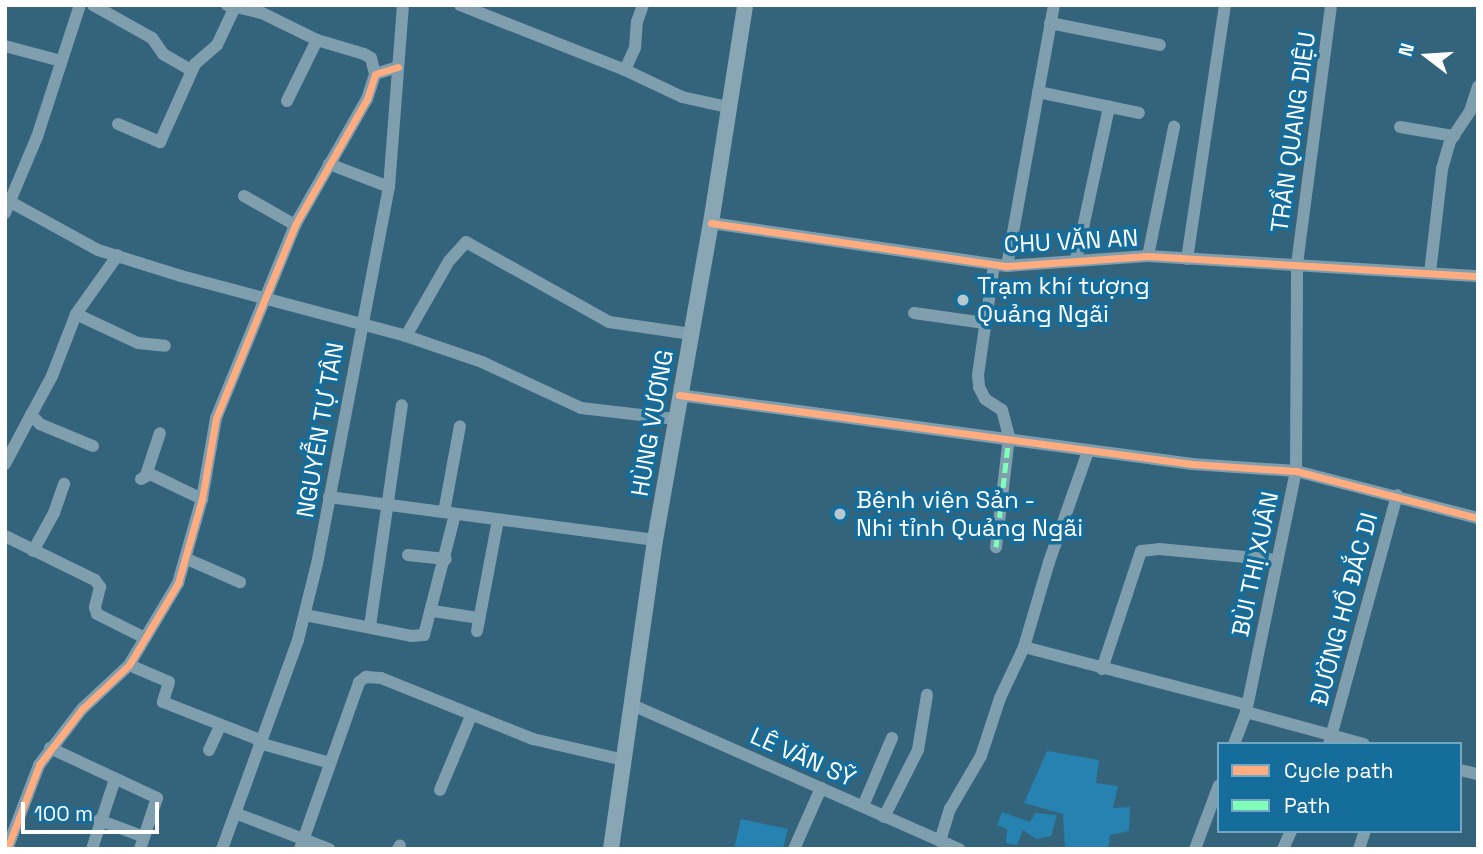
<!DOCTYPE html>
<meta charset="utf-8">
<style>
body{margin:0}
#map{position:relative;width:1483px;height:854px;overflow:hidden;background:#34637c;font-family:"Space Grotesk",sans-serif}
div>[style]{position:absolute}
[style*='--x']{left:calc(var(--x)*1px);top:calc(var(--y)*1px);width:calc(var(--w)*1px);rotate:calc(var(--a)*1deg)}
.green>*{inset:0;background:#2682b0}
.minor>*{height:12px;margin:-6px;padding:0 6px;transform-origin:6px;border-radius:6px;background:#7f9eae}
.major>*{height:16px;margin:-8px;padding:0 8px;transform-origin:8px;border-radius:8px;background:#89a6b4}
.quiet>*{height:5px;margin-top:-2.5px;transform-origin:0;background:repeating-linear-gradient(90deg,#80ffba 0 10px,transparent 0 15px)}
.cycleway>*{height:7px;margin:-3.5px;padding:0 3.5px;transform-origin:3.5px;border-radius:3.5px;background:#ffac80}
.dots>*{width:19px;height:19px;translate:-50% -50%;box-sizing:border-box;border:4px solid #156d9b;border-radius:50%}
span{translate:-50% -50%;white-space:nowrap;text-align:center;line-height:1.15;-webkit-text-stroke:7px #156d9b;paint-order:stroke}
.street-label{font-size:24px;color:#fff}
.poi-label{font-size:24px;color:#fff}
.left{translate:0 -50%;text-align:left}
.frame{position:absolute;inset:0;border:7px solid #fff;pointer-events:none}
.legend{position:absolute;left:1217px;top:742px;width:245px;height:91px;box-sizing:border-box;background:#156d9b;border:2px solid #73a7c3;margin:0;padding:9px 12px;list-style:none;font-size:21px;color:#fff}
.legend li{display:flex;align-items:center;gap:14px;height:35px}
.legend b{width:35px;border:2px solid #73a7c3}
.north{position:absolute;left:1392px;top:21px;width:70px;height:70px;-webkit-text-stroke:5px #156d9b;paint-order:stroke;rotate:287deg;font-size:19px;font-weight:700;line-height:28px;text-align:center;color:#fff}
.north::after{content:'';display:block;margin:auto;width:24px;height:32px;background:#fff;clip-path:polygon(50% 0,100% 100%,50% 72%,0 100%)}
.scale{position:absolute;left:21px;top:802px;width:138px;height:32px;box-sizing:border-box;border:4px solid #fff;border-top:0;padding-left:9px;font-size:21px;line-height:24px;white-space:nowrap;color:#fff;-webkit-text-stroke:5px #156d9b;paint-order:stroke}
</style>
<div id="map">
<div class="green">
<i style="clip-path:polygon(1047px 751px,1099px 760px,1096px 783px,1118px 786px,1113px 808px,1130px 807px,1129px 831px,1110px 835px,1108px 849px,1065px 849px,1063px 814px,1024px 803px)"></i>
<i style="clip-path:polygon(1002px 812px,1030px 822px,1035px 813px,1057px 815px,1051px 836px,1036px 839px,1023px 830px,1017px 845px,1006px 843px,1007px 829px,997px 825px)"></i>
<i style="clip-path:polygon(741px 819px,788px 829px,783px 849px,734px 849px)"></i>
</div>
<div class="minor">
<i style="--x:93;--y:5;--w:68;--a:29.2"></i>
<i style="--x:152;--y:38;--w:19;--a:55"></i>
<i style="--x:163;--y:54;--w:32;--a:30"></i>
<i style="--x:227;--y:5;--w:36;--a:13"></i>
<i style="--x:262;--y:13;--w:61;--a:26.1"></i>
<i style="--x:317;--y:40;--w:49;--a:16.6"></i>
<i style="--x:364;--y:54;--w:8;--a:30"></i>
<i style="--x:371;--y:58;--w:16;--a:76"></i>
<i style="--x:460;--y:5;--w:177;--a:21.5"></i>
<i style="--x:625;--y:70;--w:63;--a:25.3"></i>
<i style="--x:682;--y:97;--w:46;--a:12.5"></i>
<i style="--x:1050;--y:23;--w:112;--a:11.3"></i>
<i style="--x:5;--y:46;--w:58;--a:15"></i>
<i style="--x:625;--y:70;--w:24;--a:-66"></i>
<i style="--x:635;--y:48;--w:26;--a:-86"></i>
<i style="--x:637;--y:22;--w:18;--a:-71"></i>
<i style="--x:1038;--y:92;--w:103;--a:11.7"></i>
<i style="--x:287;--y:101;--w:68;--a:-63.8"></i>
<i style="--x:118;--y:124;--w:46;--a:23.2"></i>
<i style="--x:160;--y:142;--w:85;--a:-65.8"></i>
<i style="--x:195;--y:64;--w:29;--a:-41"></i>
<i style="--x:217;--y:45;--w:42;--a:-64.7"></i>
<i style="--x:1400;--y:127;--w:55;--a:9.5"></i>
<i style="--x:329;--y:164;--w:64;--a:21"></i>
<i style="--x:244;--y:196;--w:59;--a:29.6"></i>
<i style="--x:5;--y:199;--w:106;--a:28.7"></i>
<i style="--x:98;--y:250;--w:87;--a:17.4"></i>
<i style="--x:181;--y:276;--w:233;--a:14.9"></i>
<i style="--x:406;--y:336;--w:80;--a:18.9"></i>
<i style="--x:482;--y:362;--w:109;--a:24.9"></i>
<i style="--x:581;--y:408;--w:95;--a:6.7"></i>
<i style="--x:5;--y:213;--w:82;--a:-67.2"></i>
<i style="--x:37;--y:137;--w:139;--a:-72"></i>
<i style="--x:711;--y:223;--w:299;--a:8.3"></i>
<i style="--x:1007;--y:266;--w:141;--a:-4.1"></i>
<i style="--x:1148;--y:256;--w:331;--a:3.5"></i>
<i style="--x:1148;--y:256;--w:132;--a:-78.6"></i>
<i style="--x:1187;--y:259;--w:257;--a:-81.5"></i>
<i style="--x:1076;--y:260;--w:157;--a:-77.8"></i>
<i style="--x:994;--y:265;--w:111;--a:98.3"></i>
<i style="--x:978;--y:375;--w:12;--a:85"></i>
<i style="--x:979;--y:387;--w:13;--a:63"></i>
<i style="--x:985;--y:399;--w:20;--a:33"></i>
<i style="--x:1002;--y:410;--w:28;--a:75"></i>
<i style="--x:1009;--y:437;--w:111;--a:96.7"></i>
<i style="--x:1007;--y:266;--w:265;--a:-79.8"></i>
<i style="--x:1430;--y:273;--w:105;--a:-83.4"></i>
<i style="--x:1442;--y:169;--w:29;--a:-74"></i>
<i style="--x:1450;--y:141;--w:36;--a:-56"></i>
<i style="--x:1470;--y:111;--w:26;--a:-72"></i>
<i style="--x:914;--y:313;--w:71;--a:8.1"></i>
<i style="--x:76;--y:314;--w:68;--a:25.1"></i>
<i style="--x:138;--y:343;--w:27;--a:6"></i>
<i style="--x:406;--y:336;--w:86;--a:-60.2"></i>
<i style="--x:449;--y:261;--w:25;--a:-48"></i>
<i style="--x:466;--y:242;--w:164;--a:29.2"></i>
<i style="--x:609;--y:322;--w:83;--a:8.3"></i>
<i style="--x:679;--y:395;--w:518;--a:7.66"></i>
<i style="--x:1192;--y:464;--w:104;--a:3.9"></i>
<i style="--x:1296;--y:471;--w:188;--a:14.5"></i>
<i style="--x:93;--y:446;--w:57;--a:-157.5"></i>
<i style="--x:40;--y:424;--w:13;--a:-135"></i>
<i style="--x:31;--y:415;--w:44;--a:-61.7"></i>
<i style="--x:52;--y:376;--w:66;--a:-68.8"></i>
<i style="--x:76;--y:314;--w:72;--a:-54.6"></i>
<i style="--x:5;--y:464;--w:55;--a:-62"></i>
<i style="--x:146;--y:475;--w:44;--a:-71.6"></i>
<i style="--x:141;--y:479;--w:10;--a:-29"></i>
<i style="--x:150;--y:474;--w:58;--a:25.7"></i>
<i style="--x:329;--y:497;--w:329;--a:7.5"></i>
<i style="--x:444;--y:512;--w:87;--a:-79.5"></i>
<i style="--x:5;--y:536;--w:100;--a:26.1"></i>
<i style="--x:95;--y:580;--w:9;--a:54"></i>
<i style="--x:100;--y:587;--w:21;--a:104"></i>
<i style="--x:95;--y:607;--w:7;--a:74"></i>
<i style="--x:97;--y:614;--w:54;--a:26.6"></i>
<i style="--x:33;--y:551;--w:43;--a:-61.1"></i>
<i style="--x:54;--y:513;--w:31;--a:-71"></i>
<i style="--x:408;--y:555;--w:38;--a:6"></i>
<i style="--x:187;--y:559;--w:58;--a:23.5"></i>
<i style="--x:433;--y:611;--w:47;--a:8.7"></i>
<i style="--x:305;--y:615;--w:108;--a:11.2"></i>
<i style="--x:411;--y:636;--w:13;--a:-4"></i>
<i style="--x:424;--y:635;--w:125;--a:-75.6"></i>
<i style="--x:370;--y:626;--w:223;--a:-81.8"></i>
<i style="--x:477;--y:631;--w:113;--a:-79.3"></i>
<i style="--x:1024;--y:647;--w:230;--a:14.6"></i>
<i style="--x:129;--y:665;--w:43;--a:23"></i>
<i style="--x:169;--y:682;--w:21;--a:107"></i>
<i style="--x:163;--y:702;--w:104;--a:21.4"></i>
<i style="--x:1102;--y:669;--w:124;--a:-71.7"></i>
<i style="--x:1141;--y:551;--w:18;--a:-6"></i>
<i style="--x:1159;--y:549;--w:119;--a:5.3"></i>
<i style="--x:630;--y:704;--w:360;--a:23.8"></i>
<i style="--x:1246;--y:712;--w:122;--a:15.2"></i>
<i style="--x:259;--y:743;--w:74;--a:15.7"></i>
<i style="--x:1234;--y:744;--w:34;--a:-69"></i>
<i style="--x:1246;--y:712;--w:246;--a:-78.3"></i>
<i style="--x:1296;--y:471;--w:207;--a:-89.7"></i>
<i style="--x:1297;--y:264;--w:261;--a:-82.5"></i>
<i style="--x:1329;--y:744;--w:258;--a:-74.7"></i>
<i style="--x:50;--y:748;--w:118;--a:25"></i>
<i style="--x:157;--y:798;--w:54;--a:108.4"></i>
<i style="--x:209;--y:750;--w:26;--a:-65"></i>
<i style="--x:1460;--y:770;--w:18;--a:13"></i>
<i style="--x:440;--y:790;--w:80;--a:-67.3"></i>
<i style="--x:863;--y:806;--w:74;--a:-66.9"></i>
<i style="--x:235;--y:813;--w:101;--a:21"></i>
<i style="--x:884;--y:817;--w:75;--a:-63.1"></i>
<i style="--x:918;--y:750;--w:56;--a:-80.7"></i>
<i style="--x:99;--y:820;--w:48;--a:20.7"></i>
<i style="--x:940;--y:841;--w:34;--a:-73"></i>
<i style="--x:950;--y:809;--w:61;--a:-59.7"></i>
<i style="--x:981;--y:756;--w:61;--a:-71.9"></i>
<i style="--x:1000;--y:698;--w:56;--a:-64.8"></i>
<i style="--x:1024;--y:647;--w:89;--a:-73.6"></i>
<i style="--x:1049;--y:562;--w:118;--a:-70.6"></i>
<i style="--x:7;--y:849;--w:90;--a:-69.1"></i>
<i style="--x:39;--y:765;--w:71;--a:-52.5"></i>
<i style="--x:82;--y:709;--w:64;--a:-43.1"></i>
<i style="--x:129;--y:665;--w:96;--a:-59.1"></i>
<i style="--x:178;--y:583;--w:87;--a:-74.1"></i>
<i style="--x:202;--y:499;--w:82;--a:-80.2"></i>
<i style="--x:216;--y:418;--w:209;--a:-67.7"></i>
<i style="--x:295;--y:225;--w:145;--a:-60.3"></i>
<i style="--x:367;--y:99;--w:26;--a:-72"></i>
<i style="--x:375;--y:74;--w:24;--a:-17"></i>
<i style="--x:92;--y:849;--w:74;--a:-71.8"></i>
<i style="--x:222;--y:849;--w:222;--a:-70"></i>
<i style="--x:298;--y:640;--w:78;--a:-76"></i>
<i style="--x:317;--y:564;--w:384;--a:-79.2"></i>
<i style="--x:389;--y:187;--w:183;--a:-85.6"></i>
<i style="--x:300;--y:849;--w:177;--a:-70.5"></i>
<i style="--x:359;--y:682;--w:9;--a:-36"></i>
<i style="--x:366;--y:677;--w:15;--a:4"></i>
<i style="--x:381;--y:678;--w:164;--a:21.9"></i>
<i style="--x:533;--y:739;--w:93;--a:13"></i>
<i style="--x:398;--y:849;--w:4;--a:-63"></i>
<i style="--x:794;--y:849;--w:67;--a:-66.1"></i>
<i style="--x:1195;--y:849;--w:68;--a:-69.4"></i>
<i style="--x:1283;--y:849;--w:20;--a:-66"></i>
<i style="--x:1359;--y:849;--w:19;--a:-72"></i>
</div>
<div class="major">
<i style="--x:611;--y:849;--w:312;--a:-81.9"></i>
<i style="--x:655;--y:540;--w:322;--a:-80"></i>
<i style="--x:711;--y:223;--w:221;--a:-81.1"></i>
</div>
<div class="quiet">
<i style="--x:996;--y:547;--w:111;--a:-83.3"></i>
</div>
<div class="cycleway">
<i style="--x:711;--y:223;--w:299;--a:8.3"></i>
<i style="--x:1007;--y:266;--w:141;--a:-4.1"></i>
<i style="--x:1148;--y:256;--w:331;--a:3.5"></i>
<i style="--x:679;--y:395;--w:518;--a:7.66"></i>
<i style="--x:1192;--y:464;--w:104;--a:3.9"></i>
<i style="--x:1296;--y:471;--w:188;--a:14.5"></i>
<i style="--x:7;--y:849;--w:90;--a:-69.1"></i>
<i style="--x:39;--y:765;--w:71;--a:-52.5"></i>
<i style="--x:82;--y:709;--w:64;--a:-43.1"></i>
<i style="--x:129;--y:665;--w:96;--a:-59.1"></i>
<i style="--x:178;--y:583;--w:87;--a:-74.1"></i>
<i style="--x:202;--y:499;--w:82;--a:-80.2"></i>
<i style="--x:216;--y:418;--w:209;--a:-67.7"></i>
<i style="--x:295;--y:225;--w:145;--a:-60.3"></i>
<i style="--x:367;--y:99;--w:26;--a:-72"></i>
<i style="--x:375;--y:74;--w:24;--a:-17"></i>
</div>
<div class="dots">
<i style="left:963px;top:300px;background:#b8c8d1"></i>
<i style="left:840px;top:514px;background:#b8c8d1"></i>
</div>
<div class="street-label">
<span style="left:1293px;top:132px;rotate:-82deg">TRẦN QUANG DIỆU</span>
<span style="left:1071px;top:241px;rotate:-3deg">CHU VĂN AN</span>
<span style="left:652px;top:423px;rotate:-80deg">HÙNG VƯƠNG</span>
<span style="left:320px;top:430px;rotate:-80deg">NGUYỄN TỰ TÂN</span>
<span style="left:1255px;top:564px;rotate:-78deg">BÙI THỊ XUÂN</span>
<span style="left:1344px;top:609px;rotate:-75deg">ĐƯỜNG HỒ ĐẮC DI</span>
<span style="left:803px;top:757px;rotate:24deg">LÊ VĂN SỸ</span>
</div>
<div class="poi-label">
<span class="left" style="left:977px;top:300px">Trạm khí tượng<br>Quảng Ngãi</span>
<span class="left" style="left:856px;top:514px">Bệnh viện Sản -<br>Nhi tỉnh Quảng Ngãi</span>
</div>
<div class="frame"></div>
<ul class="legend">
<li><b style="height:9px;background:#ffac80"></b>Cycle path</li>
<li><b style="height:9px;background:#80ffba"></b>Path</li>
</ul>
<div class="north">N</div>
<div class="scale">100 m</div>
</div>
